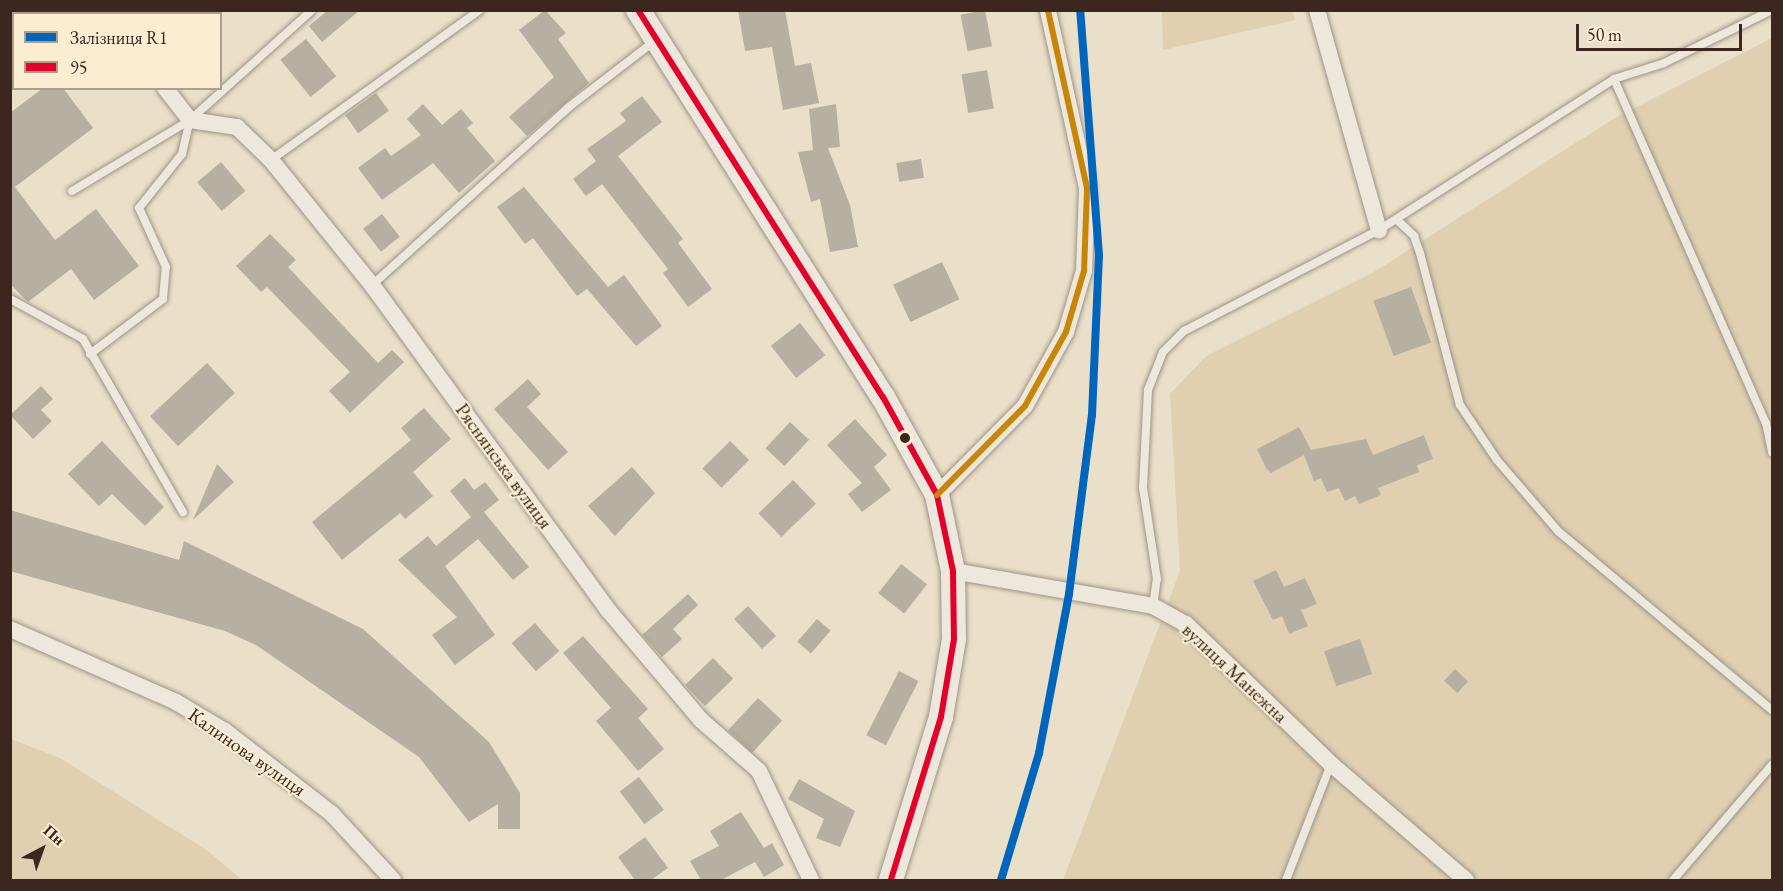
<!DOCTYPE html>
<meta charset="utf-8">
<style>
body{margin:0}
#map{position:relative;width:1783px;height:891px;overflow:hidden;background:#eadfc8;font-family:"EB Garamond",serif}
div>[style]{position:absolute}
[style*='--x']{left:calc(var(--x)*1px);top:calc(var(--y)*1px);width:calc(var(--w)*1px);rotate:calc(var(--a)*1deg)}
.green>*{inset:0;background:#e0d0b1}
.building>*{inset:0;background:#b7af9f;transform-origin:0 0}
.roads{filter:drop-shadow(0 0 2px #9d9487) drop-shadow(0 0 2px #9d9487)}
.service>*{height:8px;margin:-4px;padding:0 4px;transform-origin:4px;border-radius:4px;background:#ede7dc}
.minor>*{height:16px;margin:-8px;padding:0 8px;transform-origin:8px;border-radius:8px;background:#ede7dc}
.secondary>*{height:24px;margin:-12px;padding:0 12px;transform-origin:12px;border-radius:12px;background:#ede7dc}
.bus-1>*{height:6px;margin:-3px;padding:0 3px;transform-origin:3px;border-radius:3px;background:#e4002b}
.bus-2>*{height:6px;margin:-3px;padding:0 3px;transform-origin:3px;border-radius:3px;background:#c88608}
.rail-1>*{height:8px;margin:-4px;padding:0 4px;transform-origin:4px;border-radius:4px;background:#0065bd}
.dots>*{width:16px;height:16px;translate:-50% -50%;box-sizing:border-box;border:3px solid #faedd2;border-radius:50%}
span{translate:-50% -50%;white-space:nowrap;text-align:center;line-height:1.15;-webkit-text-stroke:4.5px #faedd2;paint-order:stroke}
.street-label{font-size:20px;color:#3b271e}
.frame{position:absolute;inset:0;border:12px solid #3b271e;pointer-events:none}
.legend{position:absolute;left:12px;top:12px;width:210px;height:78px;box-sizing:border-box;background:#faedd2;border:2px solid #ae9e8a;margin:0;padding:8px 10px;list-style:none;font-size:18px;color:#3b271e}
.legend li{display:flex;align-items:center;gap:12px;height:30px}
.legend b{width:30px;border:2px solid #ae9e8a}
.north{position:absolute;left:12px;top:819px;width:60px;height:60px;-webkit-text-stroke:4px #faedd2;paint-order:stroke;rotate:41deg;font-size:16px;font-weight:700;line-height:24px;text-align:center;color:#3b271e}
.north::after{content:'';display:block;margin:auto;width:21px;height:27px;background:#3b271e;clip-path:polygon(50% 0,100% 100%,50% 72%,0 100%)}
.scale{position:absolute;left:1576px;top:24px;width:166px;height:27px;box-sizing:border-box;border:3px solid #3b271e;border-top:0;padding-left:8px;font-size:18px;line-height:21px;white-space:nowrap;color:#3b271e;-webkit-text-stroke:4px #faedd2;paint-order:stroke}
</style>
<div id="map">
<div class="green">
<i style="clip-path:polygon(1162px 11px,1292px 11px,1295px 20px,1163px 50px)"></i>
<i style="clip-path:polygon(1772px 38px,1772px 880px,1063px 880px,1180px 571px,1170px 394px,1206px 356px,1374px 272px,1613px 119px)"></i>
<i style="clip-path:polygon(11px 739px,60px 758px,208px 851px,242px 880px,11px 880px)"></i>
</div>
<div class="building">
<i style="clip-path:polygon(328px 10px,360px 10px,322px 42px,309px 26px)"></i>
<i style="clip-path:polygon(545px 10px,566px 33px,558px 39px,589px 83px,527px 136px,509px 117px,554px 77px,519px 30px)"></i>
<i style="clip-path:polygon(738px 10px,785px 10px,795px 66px,811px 63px,819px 103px,783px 110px,772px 47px,745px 51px)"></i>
<i style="left:985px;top:10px;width:37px;height:25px;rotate:79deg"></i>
<i style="left:306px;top:39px;width:48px;height:33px;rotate:51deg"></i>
<i style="left:987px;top:70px;width:39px;height:26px;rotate:80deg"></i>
<i style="clip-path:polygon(43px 88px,63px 88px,93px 128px,15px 187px,55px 240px,96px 209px,139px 266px,94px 300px,71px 269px,28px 302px,10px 284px,10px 113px)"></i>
<i style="left:376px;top:93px;width:22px;height:38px;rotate:54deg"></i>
<i style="clip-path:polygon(642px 96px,662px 122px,618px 156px,683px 239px,678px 243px,712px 289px,688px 307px,663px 273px,668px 269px,602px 184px,586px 196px,573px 179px,596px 161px,587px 149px,626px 121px,620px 113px)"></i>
<i style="clip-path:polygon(423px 104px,442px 125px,461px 109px,473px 123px,467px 128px,495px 161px,459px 193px,433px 163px,382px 200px,358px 168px,385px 148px,391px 156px,421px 135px,407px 119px)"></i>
<i style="clip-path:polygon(836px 104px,840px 147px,828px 148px,850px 205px,858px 247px,830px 252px,820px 199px,811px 202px,798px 152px,813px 150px,809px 109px)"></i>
<i style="left:921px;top:159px;width:19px;height:25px;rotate:81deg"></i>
<i style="left:221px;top:162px;width:38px;height:31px;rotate:50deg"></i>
<i style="clip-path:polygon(524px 187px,608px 287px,624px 275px,662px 326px,636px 346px,587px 289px,577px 296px,533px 238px,525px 244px,497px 207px)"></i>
<i style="left:382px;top:214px;width:29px;height:24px;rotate:52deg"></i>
<i style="clip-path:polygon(270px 234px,296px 260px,288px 267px,378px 363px,392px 350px,404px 362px,350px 413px,329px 391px,350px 372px,267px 287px,261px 292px,236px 266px)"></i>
<i style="left:942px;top:262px;width:41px;height:54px;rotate:65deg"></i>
<i style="left:1411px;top:287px;width:59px;height:40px;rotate:70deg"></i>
<i style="left:800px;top:323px;width:41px;height:37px;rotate:52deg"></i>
<i style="left:207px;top:363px;width:41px;height:78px;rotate:47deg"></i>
<i style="clip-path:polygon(528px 379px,541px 394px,527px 407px,568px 452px,548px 470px,494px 409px)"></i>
<i style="clip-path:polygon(41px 386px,53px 399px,41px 410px,52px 421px,33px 439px,10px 415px)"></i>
<i style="clip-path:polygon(424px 408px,451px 439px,413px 472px,433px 496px,405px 519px,400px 513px,342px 560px,312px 522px,411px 440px,401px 428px)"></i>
<i style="clip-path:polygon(855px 419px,887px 455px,874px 467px,891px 490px,862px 512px,848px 494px,862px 483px,827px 445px)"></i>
<i style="left:790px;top:422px;width:26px;height:36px;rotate:43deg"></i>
<i style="clip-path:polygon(1299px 427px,1311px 450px,1366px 439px,1373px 455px,1424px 435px,1433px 459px,1417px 465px,1419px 472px,1378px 488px,1381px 495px,1359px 504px,1355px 496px,1345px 501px,1339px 488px,1327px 492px,1321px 478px,1314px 481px,1304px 455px,1271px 473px,1266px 468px,1257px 449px)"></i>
<i style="clip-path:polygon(102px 441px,164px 507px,145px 526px,112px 494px,99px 506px,68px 474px)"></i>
<i style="left:730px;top:441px;width:27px;height:39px;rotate:45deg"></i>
<i style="clip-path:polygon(217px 464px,234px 482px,193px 520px)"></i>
<i style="clip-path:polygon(632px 467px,655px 493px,615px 536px,588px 506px)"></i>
<i style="clip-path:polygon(465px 478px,474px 490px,485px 482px,499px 500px,484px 512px,529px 567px,513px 580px,478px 539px,445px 566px,495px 635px,455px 665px,432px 635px,457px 617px,398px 560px,428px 536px,436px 546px,471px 517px,450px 491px)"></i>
<i style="left:793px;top:480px;width:33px;height:48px;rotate:46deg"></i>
<i style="clip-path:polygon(10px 510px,179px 560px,184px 541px,363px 629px,489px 742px,520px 793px,520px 829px,498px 829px,498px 804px,469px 822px,419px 757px,256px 645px,225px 631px,10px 571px)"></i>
<i style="left:901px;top:564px;width:33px;height:37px;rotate:38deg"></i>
<i style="clip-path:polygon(1276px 570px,1284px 587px,1305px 578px,1317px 604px,1301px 610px,1308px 626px,1289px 634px,1282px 616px,1273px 620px,1253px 581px)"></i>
<i style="clip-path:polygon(688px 594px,698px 605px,673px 629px,682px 639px,662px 657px,642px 635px)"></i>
<i style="left:748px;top:606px;width:41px;height:19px;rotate:47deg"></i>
<i style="left:817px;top:619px;width:18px;height:30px;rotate:41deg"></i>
<i style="left:535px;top:623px;width:37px;height:31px;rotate:49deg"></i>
<i style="clip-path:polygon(583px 636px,648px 709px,638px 718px,664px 749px,638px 771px,596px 721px,611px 708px,563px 653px)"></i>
<i style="left:1360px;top:639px;width:37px;height:38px;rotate:71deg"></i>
<i style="left:713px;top:658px;width:29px;height:39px;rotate:46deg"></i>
<i style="left:1455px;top:669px;width:18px;height:16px;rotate:43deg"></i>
<i style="left:899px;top:671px;width:22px;height:72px;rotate:27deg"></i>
<i style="left:758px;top:698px;width:33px;height:44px;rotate:43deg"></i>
<i style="left:639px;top:777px;width:41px;height:24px;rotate:53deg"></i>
<i style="clip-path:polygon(799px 779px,855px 811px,840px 847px,816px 838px,824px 819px,788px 799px)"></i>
<i style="clip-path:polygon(741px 812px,764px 848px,772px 843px,784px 865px,764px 877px,755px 862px,721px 880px,701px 880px,690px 861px,719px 846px,710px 831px)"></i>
<i style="clip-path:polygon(645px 837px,668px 868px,651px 880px,635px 880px,618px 857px)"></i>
</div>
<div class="roads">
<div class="service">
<i style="--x:85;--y:14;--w:6;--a:-39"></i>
<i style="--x:10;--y:65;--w:4;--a:-27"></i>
<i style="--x:1614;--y:79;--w:376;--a:66.2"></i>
<i style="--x:1766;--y:423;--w:30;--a:78"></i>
<i style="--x:271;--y:160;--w:257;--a:-35.7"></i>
<i style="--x:72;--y:191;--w:138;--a:-31"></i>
<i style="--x:190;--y:120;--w:164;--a:-42"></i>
<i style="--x:1396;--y:219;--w:25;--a:43"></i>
<i style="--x:1414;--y:236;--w:18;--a:71"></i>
<i style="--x:1420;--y:253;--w:157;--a:75.3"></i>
<i style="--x:1460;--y:405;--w:66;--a:56.1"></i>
<i style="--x:1497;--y:460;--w:95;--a:49.3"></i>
<i style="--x:1559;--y:532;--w:278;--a:39.9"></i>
<i style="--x:372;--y:285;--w:266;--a:-42.1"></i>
<i style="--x:569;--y:107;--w:110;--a:-37.6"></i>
<i style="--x:10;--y:299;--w:83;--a:28.7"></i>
<i style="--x:83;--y:339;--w:200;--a:60"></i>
<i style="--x:90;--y:354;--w:91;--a:-37"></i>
<i style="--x:163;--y:299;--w:32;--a:-85"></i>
<i style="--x:166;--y:267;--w:65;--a:-114.6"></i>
<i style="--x:139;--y:208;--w:69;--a:-51.5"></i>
<i style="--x:182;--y:154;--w:35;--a:-77"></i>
<i style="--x:1153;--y:606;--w:27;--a:-82"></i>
<i style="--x:1157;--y:579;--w:92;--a:-98.7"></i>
<i style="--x:1143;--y:488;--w:98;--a:-87.1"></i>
<i style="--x:1148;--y:390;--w:41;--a:-68.5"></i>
<i style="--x:1163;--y:352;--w:30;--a:-45"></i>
<i style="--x:1184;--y:331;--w:220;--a:-27.4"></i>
<i style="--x:1379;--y:230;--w:279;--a:-32.7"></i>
<i style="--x:1614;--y:79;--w:52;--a:-17.7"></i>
<i style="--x:1664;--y:63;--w:120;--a:-26.1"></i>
<i style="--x:1286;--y:880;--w:124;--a:-68.8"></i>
<i style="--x:1673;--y:880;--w:152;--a:-49.3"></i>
</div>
<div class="minor">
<i style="--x:104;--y:10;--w:4;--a:63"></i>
<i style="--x:1317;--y:10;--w:229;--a:74.3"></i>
<i style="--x:165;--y:88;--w:41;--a:52"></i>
<i style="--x:190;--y:120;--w:48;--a:8.5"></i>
<i style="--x:237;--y:127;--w:47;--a:44.1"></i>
<i style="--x:271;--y:160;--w:161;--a:51.1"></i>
<i style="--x:372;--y:285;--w:402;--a:54"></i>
<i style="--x:608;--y:610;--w:144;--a:49.8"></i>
<i style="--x:701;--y:720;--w:77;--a:41.3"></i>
<i style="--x:759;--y:771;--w:121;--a:64.5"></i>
<i style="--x:937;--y:495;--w:125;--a:-45.3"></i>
<i style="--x:1025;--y:406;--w:85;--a:-61"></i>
<i style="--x:1066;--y:332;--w:64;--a:-73.6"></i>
<i style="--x:1084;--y:271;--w:83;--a:-87.9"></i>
<i style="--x:1087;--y:188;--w:182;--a:-102.4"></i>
<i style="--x:953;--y:571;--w:203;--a:9.9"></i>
<i style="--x:1153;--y:606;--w:38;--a:29"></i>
<i style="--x:1186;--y:624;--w:202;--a:44"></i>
<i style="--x:1331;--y:764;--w:178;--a:40.7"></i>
<i style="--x:10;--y:629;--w:181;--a:23.7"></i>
<i style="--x:176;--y:702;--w:57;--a:30.6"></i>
<i style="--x:225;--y:731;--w:135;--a:37.8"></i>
<i style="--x:332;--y:814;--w:90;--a:47.3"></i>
</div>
<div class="secondary">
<i style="--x:638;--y:10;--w:458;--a:57.7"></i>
<i style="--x:883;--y:397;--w:112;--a:61.1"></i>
<i style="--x:937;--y:495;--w:78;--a:78.1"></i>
<i style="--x:953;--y:571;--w:68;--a:89.2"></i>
<i style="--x:954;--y:639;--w:79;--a:99.5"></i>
<i style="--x:941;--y:717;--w:170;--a:107.1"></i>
</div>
</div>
<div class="bus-1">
<i style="--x:638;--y:10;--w:458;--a:57.7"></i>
<i style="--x:883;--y:397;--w:112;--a:61.1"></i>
<i style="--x:937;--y:495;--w:78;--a:78.1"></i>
<i style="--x:953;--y:571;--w:68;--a:89.2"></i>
<i style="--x:954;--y:639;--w:79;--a:99.5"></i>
<i style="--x:941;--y:717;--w:170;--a:107.1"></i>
</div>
<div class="bus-2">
<i style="--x:937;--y:495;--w:125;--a:-45.3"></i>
<i style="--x:1025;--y:406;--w:85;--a:-61"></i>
<i style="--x:1066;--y:332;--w:64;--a:-73.6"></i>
<i style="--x:1084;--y:271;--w:83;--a:-87.9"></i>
<i style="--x:1087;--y:188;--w:182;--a:-102.4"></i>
</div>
<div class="rail-1">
<i style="--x:1001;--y:880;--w:133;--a:-73.3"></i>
<i style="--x:1039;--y:753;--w:162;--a:-79.3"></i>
<i style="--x:1069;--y:594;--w:180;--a:-82.7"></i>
<i style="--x:1092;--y:415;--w:160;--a:-87.5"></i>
<i style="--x:1099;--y:255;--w:246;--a:-94.4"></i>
</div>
<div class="dots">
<i style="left:905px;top:438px;background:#3b271e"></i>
</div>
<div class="street-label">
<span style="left:504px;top:466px;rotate:54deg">Ряснянська вулиця</span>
<span style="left:1235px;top:673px;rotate:43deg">вулиця Манежна</span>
<span style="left:247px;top:752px;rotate:35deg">Калинова вулиця</span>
</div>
<div class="frame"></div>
<ul class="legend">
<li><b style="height:8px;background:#0065bd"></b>Залізниця R1</li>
<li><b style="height:8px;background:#e4002b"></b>95</li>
</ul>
<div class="north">Пн</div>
<div class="scale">50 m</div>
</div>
